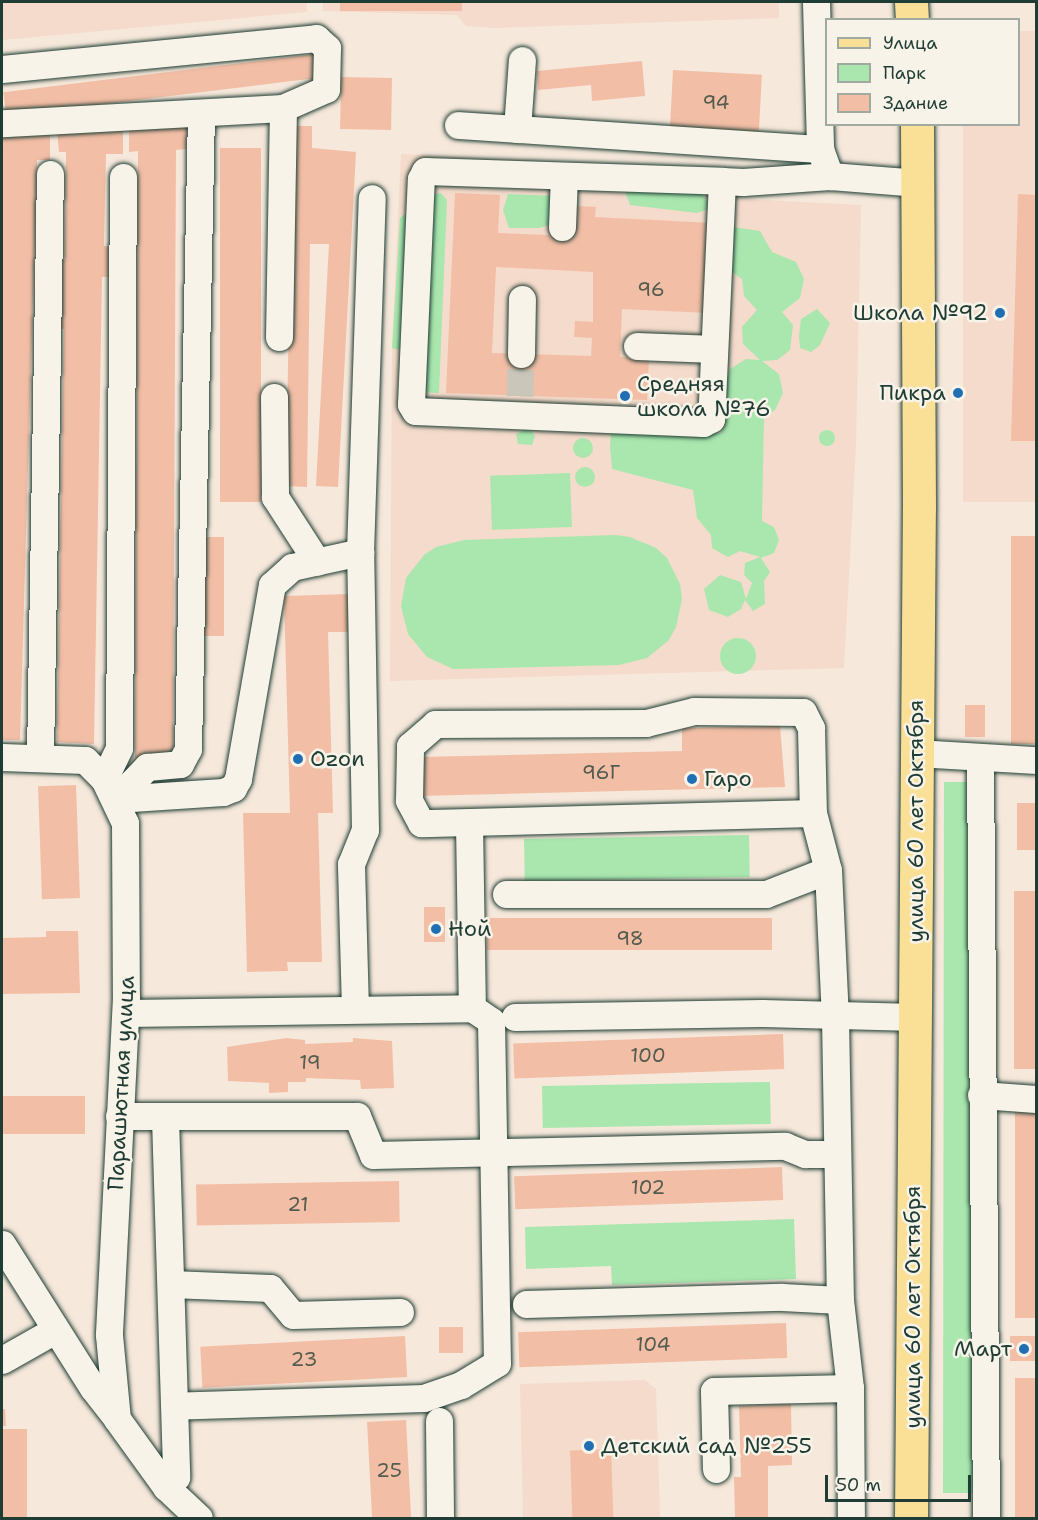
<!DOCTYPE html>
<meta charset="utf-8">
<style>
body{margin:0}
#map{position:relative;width:1038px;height:1520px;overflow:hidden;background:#f6e8db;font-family:"Shantell Sans",sans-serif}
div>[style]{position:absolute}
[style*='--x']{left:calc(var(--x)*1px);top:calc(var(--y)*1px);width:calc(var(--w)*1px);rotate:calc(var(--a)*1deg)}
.built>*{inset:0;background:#f5dbcb}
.green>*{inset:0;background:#a9e7ae;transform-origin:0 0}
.round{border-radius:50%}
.building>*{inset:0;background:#f3bea6;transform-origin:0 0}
.minor-tunnel>*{height:27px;margin-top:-13.5px;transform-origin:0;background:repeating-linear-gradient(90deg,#cbc6ba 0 27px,transparent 0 41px)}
.roads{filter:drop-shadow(0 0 2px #1f3d34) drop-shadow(0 0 2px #1f3d34)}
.minor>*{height:27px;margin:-13.5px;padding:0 13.5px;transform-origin:13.5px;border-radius:13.5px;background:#f7f3e8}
.major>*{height:33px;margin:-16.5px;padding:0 16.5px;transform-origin:16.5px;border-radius:16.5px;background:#fadf96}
.dots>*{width:16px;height:16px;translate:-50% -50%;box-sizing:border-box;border:3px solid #f7f3e8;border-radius:50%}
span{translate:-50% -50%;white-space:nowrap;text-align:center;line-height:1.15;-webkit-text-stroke:5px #f7f3e8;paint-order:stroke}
.number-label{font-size:20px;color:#545d50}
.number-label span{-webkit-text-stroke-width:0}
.poi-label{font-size:22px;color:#1f3d34}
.right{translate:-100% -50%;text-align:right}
.left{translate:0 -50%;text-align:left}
.street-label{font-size:22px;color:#1f3d34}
.frame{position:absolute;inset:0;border:3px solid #1f3d34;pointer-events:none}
.legend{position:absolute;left:825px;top:18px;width:195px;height:108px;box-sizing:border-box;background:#f7f3e8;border:2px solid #a1aaa0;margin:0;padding:8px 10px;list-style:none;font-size:18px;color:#1f3d34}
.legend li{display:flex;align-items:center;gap:12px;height:30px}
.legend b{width:30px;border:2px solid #a1aaa0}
.scale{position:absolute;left:825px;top:1475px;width:146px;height:27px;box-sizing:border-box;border:3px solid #1f3d34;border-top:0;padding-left:8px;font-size:18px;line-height:21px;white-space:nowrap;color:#1f3d34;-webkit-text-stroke:4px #f7f3e8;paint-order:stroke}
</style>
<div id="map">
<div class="built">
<i style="clip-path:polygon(2px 2px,307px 2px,307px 12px,2px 40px)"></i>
<i style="clip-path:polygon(323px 2px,779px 2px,779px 18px,495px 28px,466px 26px,457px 15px,323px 11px)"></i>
<i style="clip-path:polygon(1019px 31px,1036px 31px,1036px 502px,963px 502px,963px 125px,1018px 124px)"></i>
<i style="clip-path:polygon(401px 154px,743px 171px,742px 199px,861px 205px,856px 444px,844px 668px,390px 681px,392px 348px)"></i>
<i style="clip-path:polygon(645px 1380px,656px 1389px,660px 1518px,523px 1518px,520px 1384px)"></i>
</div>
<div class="green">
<i style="clip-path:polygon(624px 189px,700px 190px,711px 208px,697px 213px,630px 205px)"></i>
<i style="clip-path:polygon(441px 193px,447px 200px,439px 393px,421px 392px,408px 352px,392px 348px,400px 218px,431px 195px)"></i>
<i style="clip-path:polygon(508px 194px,556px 196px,555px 223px,539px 228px,509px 228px,503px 210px)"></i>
<i style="clip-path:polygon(734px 227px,760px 231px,772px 252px,796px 262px,804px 279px,800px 298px,782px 312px,793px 325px,790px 350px,777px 360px,762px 361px,779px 374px,783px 393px,775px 410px,764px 418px,762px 521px,774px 527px,779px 540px,774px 553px,761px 558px,770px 572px,764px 581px,765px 604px,753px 611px,745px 600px,741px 609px,728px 617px,709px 610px,704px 589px,720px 575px,741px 582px,746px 599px,752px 583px,744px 575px,745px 563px,760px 557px,740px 551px,728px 557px,712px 548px,711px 535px,697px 518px,693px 490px,612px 469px,610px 447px,611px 433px,721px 433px,722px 390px,730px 369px,746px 359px,760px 360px,743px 344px,742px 327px,757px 310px,744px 296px,742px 279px,732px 272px)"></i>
<i style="clip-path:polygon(817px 309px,830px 323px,820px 345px,811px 352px,800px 348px,799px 336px,801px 319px)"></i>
<i style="clip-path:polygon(529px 428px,535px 436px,532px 445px,518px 444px,516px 434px)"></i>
<i class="round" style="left:819px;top:430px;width:16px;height:16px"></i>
<i class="round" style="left:573px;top:438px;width:20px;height:20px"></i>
<i class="round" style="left:575px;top:467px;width:20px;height:20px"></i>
<i style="left:570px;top:473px;width:54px;height:80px;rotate:88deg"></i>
<i style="clip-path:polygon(615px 535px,630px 537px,656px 548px,667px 558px,680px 584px,682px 599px,676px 627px,669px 640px,647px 658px,619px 665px,453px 669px,427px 657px,408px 634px,401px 606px,406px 578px,424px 555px,436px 547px,464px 540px)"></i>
<i class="round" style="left:720px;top:638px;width:36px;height:36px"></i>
<i style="clip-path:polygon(944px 782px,970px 782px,975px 1493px,943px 1493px)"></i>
<i style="left:749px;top:835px;width:42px;height:225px;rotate:89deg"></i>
<i style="left:770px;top:1082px;width:42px;height:228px;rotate:89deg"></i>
<i style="clip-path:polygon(794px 1219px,796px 1279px,612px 1285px,611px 1266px,526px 1269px,525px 1227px)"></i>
</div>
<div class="building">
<i style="left:340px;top:2px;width:122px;height:9px"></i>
<i style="left:315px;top:54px;width:24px;height:314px;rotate:83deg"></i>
<i style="clip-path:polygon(642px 61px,645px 96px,592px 101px,591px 85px,538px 90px,537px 71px)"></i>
<i style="left:673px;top:70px;width:89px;height:60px;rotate:3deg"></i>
<i style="left:341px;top:77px;width:51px;height:52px;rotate:1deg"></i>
<i style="clip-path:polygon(129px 126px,187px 126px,186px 149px,176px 150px,173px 758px,135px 758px,138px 151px,129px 152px)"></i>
<i style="clip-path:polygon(292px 126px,312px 126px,312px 148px,356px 152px,338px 487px,316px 486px,329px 244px,310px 244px,307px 487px,286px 486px)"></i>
<i style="clip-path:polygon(123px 128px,123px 154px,106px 154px,104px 246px,112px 247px,112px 277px,102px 277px,94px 744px,57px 742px,64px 329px,56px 329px,60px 260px,65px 260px,66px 152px,59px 152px,57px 132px)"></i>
<i style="clip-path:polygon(2px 135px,50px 135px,50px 160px,37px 160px,20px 740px,2px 740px)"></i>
<i style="left:220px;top:148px;width:41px;height:354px"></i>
<i style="clip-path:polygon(evenodd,455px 193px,500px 195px,498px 233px,575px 236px,577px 206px,596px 207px,595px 217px,713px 223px,709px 313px,622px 309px,620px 357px,649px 358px,647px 400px,446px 393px,455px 193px,496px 267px,593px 272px,593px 322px,575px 321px,574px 337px,592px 338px,591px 356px,492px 353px,496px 267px)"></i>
<i style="clip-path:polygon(1018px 194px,1036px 195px,1036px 441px,1011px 441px)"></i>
<i style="left:1011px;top:536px;width:25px;height:208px"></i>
<i style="left:204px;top:537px;width:20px;height:99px"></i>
<i style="clip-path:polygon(350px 594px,351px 632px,328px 632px,333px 813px,318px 813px,322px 962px,287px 962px,288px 971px,247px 972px,243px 813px,290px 813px,284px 596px)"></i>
<i style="left:985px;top:705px;width:32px;height:20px;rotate:90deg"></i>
<i style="clip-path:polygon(780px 726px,785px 787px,418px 796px,418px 757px,682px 751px,682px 728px)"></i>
<i style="left:76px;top:785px;width:113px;height:38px;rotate:88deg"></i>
<i style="left:1036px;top:803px;width:47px;height:19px;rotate:90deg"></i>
<i style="left:1036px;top:891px;width:178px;height:22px;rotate:90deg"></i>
<i style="left:424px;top:907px;width:21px;height:35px"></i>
<i style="left:772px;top:918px;width:32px;height:285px;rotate:90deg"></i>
<i style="clip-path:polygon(46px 931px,78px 931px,80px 993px,2px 994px,2px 938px,46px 937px)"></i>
<i style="left:783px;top:1034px;width:35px;height:270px;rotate:88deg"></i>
<i style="clip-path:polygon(286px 1038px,305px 1040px,305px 1044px,353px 1042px,353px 1038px,392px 1041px,394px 1088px,361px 1089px,360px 1080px,306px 1078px,306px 1082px,288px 1082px,288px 1092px,269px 1093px,269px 1083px,228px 1081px,227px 1047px)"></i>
<i style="left:85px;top:1096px;width:38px;height:83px;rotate:90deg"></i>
<i style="left:1015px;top:1112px;width:21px;height:206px"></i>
<i style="left:782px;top:1167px;width:33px;height:268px;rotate:88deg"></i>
<i style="left:399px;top:1181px;width:41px;height:203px;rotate:89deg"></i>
<i style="left:786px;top:1323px;width:35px;height:268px;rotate:88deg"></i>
<i style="left:439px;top:1327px;width:24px;height:26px"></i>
<i style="left:405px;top:1336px;width:41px;height:205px;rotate:87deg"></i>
<i style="left:1036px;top:1336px;width:25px;height:26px;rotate:90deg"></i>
<i style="left:1015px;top:1378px;width:21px;height:140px"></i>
<i style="clip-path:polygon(791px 1404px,792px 1465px,768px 1466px,768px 1518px,735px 1518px,734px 1477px,741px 1477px,739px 1406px)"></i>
<i style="clip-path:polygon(2px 1409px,5px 1409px,6px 1426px,2px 1426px)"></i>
<i style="left:406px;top:1420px;width:98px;height:39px;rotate:87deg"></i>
<i style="left:2px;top:1429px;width:25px;height:89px"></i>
<i style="left:611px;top:1449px;width:69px;height:41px;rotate:88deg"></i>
</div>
<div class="minor-tunnel">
<i style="--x:520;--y:396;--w:42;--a:-88.6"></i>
</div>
<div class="roads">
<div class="minor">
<i style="--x:816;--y:2;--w:147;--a:88.4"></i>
<i style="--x:2;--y:69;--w:316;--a:-5.6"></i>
<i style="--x:316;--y:38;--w:15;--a:42"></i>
<i style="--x:327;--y:48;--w:41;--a:91.4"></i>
<i style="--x:326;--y:89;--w:47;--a:156.2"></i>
<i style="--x:283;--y:108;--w:281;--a:176.9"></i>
<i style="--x:458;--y:125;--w:363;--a:3.8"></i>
<i style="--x:820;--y:149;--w:29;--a:70"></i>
<i style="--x:830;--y:176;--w:89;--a:4.5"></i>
<i style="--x:517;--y:129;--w:69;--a:-85.9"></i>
<i style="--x:722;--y:181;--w:238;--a:92.6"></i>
<i style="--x:711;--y:419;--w:9;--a:153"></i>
<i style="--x:703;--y:423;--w:288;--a:-177.6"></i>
<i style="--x:415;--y:411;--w:8;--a:-120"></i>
<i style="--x:411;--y:404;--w:225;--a:-87.5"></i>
<i style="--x:421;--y:179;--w:9;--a:-63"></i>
<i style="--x:425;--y:171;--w:297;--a:1.9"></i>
<i style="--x:722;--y:181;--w:21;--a:3"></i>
<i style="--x:743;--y:182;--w:87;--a:-3.9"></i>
<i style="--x:562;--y:227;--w:51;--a:-87.8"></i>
<i style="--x:279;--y:337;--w:229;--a:-89"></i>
<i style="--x:637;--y:346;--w:77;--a:2.2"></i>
<i style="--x:521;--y:354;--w:55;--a:-89"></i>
<i style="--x:274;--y:397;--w:100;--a:89.4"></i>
<i style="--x:275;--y:497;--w:77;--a:57.1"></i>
<i style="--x:917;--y:753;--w:119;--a:3.4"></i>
<i style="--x:40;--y:756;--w:582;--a:-89.02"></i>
<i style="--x:2;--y:757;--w:83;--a:2.1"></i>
<i style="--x:85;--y:760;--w:27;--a:45"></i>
<i style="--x:104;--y:779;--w:49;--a:64.5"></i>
<i style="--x:125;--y:823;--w:174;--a:89.7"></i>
<i style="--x:126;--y:997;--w:338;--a:92.9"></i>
<i style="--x:109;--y:1335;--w:84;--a:84.6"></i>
<i style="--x:117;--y:1419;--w:84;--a:54.2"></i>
<i style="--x:166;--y:1487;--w:45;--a:43.2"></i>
<i style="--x:980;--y:758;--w:760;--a:89.55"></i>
<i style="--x:104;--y:779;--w:34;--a:-64"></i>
<i style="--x:119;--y:748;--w:571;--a:-89.6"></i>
<i style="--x:116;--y:799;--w:45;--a:-45.9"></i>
<i style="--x:147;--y:767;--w:33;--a:-5"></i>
<i style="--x:180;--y:764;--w:17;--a:-62"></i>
<i style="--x:188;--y:749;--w:634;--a:-88.83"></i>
<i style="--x:116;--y:799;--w:107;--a:-3.7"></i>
<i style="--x:223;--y:792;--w:11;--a:-22"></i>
<i style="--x:233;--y:788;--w:10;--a:-61"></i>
<i style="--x:238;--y:779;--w:197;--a:-80.1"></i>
<i style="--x:272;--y:585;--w:27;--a:-42"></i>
<i style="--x:292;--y:567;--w:70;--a:-12.4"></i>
<i style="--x:813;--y:813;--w:392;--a:178.5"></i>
<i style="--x:421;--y:823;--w:26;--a:-118"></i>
<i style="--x:409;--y:800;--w:54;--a:-88.9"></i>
<i style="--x:410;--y:746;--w:33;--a:-41"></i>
<i style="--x:435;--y:724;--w:211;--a:-0.3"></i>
<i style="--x:646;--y:723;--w:49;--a:-14"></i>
<i style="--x:694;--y:711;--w:109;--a:0.5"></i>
<i style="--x:803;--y:712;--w:18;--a:63"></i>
<i style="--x:811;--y:728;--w:85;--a:88.7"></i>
<i style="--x:813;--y:813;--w:59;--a:75.3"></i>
<i style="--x:828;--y:870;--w:147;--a:87.3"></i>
<i style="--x:835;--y:1017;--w:283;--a:89"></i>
<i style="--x:840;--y:1300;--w:89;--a:83.5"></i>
<i style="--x:850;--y:1388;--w:130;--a:89.6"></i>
<i style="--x:469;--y:823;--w:185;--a:89.1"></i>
<i style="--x:506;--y:894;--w:260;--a:0"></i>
<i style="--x:766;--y:894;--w:66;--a:-21.2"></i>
<i style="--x:355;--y:1009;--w:145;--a:-91.6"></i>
<i style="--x:351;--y:864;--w:37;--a:-68"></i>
<i style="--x:365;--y:830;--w:278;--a:-91"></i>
<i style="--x:360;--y:552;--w:354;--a:-88.1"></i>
<i style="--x:126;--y:1013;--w:346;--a:-0.8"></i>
<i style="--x:472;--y:1008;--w:23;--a:34"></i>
<i style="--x:491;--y:1021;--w:342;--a:89"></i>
<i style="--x:497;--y:1363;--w:42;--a:148.6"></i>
<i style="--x:461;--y:1385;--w:39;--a:161"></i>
<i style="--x:424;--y:1398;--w:249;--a:178.2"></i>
<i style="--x:515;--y:1017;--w:247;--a:-0.9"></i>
<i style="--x:762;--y:1013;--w:153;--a:1.5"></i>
<i style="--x:981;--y:1095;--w:55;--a:4.2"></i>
<i style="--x:119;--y:1116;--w:238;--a:0"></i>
<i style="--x:357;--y:1116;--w:42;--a:67.7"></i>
<i style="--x:373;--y:1155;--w:412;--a:-1.3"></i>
<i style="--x:785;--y:1146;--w:22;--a:22"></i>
<i style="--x:805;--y:1154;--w:31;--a:0"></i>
<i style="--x:165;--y:1118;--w:359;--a:88.2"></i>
<i style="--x:176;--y:1477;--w:14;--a:135"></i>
<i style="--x:2;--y:1244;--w:170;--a:57.7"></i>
<i style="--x:93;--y:1388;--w:39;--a:52"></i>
<i style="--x:171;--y:1284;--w:99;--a:2.3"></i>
<i style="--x:270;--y:1288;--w:35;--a:50"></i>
<i style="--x:293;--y:1315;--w:107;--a:-1.6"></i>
<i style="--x:526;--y:1304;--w:256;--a:-1.6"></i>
<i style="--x:782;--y:1297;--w:58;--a:3"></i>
<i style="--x:2;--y:1360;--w:61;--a:-29.5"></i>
<i style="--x:439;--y:1421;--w:97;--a:89.4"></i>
<i style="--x:716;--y:1469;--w:78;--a:-91.5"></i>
<i style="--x:714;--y:1391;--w:136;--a:-1.3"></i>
</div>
<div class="major">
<i style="--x:911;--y:2;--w:18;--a:87"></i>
<i style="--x:911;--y:1518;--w:1011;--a:-89.55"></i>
<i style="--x:919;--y:507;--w:383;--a:-90.3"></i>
</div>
</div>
<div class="dots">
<i style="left:1000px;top:313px;background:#1f6fb2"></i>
<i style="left:958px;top:393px;background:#1f6fb2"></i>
<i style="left:625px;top:396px;background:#1f6fb2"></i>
<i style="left:298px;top:759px;background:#1f6fb2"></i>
<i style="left:692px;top:779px;background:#1f6fb2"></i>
<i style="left:436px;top:929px;background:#1f6fb2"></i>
<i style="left:1024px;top:1349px;background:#1f6fb2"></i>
<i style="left:589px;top:1446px;background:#1f6fb2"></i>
</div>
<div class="number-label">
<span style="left:716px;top:102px">94</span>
<span style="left:651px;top:289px">96</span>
<span style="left:601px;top:772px">96Г</span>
<span style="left:630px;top:938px">98</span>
<span style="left:648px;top:1055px">100</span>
<span style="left:310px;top:1062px">19</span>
<span style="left:648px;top:1187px">102</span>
<span style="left:298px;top:1204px">21</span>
<span style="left:653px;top:1344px">104</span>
<span style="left:304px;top:1359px">23</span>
<span style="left:389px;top:1470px">25</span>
</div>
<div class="poi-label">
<span class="right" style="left:988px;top:313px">Школа №92</span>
<span class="left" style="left:637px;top:396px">Средняя<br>школа №76</span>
<span class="right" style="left:946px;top:393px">Пикра</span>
<span class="left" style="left:310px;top:759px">Ozon</span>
<span class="left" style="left:704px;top:779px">Гаро</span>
<span class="left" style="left:448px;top:929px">Ной</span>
<span class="right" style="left:1012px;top:1349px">Март</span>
<span class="left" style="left:601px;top:1446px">Детский сад №255</span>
</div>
<div class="street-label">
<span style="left:916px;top:821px;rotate:-90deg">улица 60 лет Октября</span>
<span style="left:121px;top:1083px;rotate:-87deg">Парашютная улица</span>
<span style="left:913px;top:1307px;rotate:-90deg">улица 60 лет Октября</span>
</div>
<div class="frame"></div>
<ul class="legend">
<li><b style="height:8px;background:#fadf96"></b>Улица</li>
<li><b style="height:16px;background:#a9e7ae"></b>Парк</li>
<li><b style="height:16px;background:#f3bea6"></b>Здание</li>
</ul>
<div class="scale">50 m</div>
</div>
